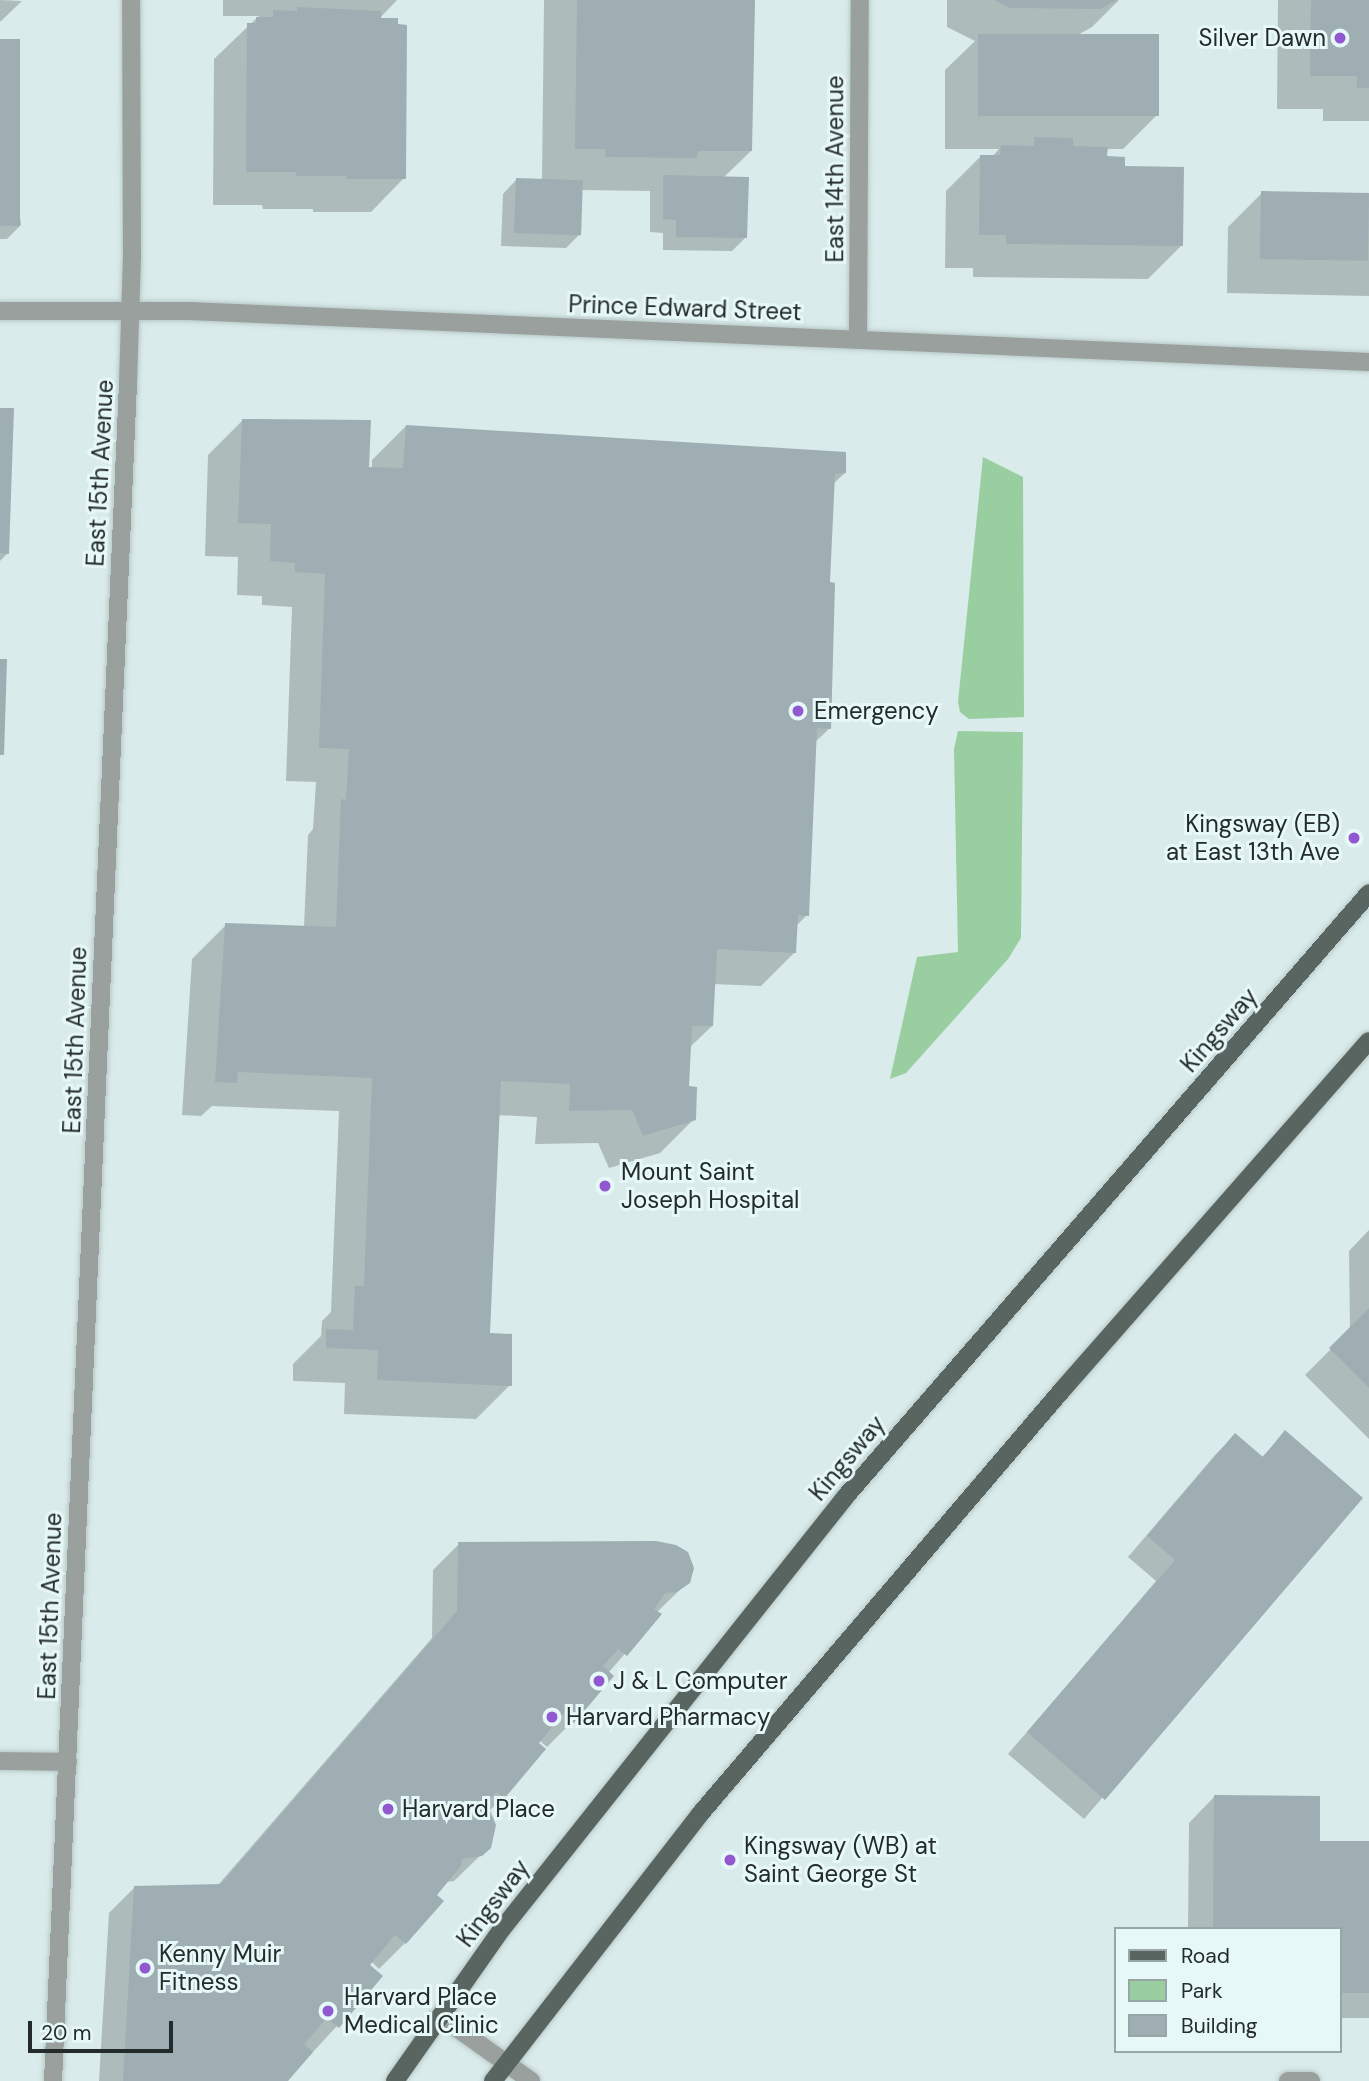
<!DOCTYPE html>
<style>
body{margin:0}
#map{position:relative;width:1369px;height:2081px;overflow:hidden;background:#d9ebea;font-family:"DM Sans",sans-serif}
div>[style]{position:absolute}
[style*='--x']{left:calc(var(--x)*1px);top:calc(var(--y)*1px);width:calc(var(--w)*1px);rotate:calc(var(--a)*1deg)}
.green>*{inset:0;background:#99cea0}
.shadow>*{inset:0;background:#0003}
.building>*{inset:0;background:#9eaeb2;transform-origin:0 0}
.roads{filter:drop-shadow(0 0 2px #b8c8c8) drop-shadow(0 0 2px #b8c8c8)}
.minor>*{height:18px;margin:-9px;padding:0 9px;transform-origin:9px;border-radius:9px;background:#99a09d}
.primary>*{height:18px;margin:-9px;padding:0 9px;transform-origin:9px;border-radius:9px;background:#596561}
.dots>*{width:19px;height:19px;translate:-50% -50%;box-sizing:border-box;border:4px solid #e6f8f7;border-radius:50%}
span{translate:-50% -50%;white-space:nowrap;text-align:center;line-height:1.15;-webkit-text-stroke:6px #e6f8f7;paint-order:stroke}
.poi-label{font-size:24px;color:#242b2b}
.right{translate:-100% -50%;text-align:right}
.left{translate:0 -50%;text-align:left}
.street-label{font-size:24px;color:#242b2b}
.legend{position:absolute;left:1114px;top:1927px;width:228px;height:126px;box-sizing:border-box;background:#e6f8f7;border:2px solid #98a6a5;margin:0;padding:9px 12px;list-style:none;font-size:21px;color:#242b2b}
.legend li{display:flex;align-items:center;gap:14px;height:35px}
.legend b{width:35px;border:2px solid #98a6a5}
.scale{position:absolute;left:28px;top:2021px;width:145px;height:32px;box-sizing:border-box;border:4px solid #242b2b;border-top:0;padding-left:9px;font-size:21px;line-height:24px;white-space:nowrap;color:#242b2b;-webkit-text-stroke:5px #e6f8f7;paint-order:stroke}
</style>
<div id="map">
<div class="green">
<i style="clip-path:polygon(983px 457px,1023px 477px,1024px 717px,969px 719px,960px 712px,958px 702px)"></i>
<i style="clip-path:polygon(958px 731px,1023px 732px,1021px 938px,1008px 959px,906px 1073px,890px 1079px,917px 957px,958px 952px,954px 749px)"></i>
</div>
<div class="shadow">
<i style="clip-path:polygon(0 0,22px 1px,0 22px)"></i>
<i style="clip-path:polygon(223px 0,397px 0,379px 19px,396px 26px,404px 178px,371px 212px,313px 212px,313px 209px,263px 209px,262px 205px,213px 205px,214px 59px,259px 16px,223px 16px)"></i>
<i style="clip-path:polygon(544px 0,753px 0,751px 151px,723px 178px,746px 237px,732px 251px,663px 250px,663px 233px,650px 232px,650px 191px,581px 190px,580px 234px,566px 248px,501px 246px,503px 194px,516px 180px,542px 181px)"></i>
<i style="clip-path:polygon(947px 0,1119px 0,1092px 27px,1076px 36px,1157px 115px,1123px 149px,1106px 149px,1105px 158px,1123px 167px,1182px 245px,1148px 279px,973px 277px,973px 268px,945px 268px,946px 191px,980px 157px,992px 157px,999px 149px,945px 149px,945px 70px,975px 41px,947px 27px)"></i>
<i style="clip-path:polygon(1278px 0,1369px 0,1369px 121px,1323px 121px,1323px 109px,1277px 109px)"></i>
<i style="clip-path:polygon(0 41px,21px 225px,7px 239px,0 239px)"></i>
<i style="clip-path:polygon(1262px 193px,1369px 195px,1369px 296px,1227px 293px,1228px 227px)"></i>
<i style="clip-path:polygon(0 409px,8px 553px,0 561px)"></i>
<i style="clip-path:polygon(242px 421px,367px 468px,372px 469px,372px 460px,406px 426px,845px 473px,833px 484px,829px 584px,830px 728px,814px 743px,807px 915px,796px 926px,795px 952px,761px 986px,713px 984px,712px 1026px,689px 1048px,687px 1088px,694px 1119px,660px 1153px,609px 1168px,598px 1143px,535px 1144px,537px 1117px,497px 1115px,488px 1334px,510px 1385px,476px 1419px,344px 1414px,345px 1383px,293px 1381px,293px 1364px,321px 1336px,322px 1321px,331px 1312px,339px 1111px,212px 1106px,201px 1116px,182px 1115px,192px 959px,226px 925px,304px 927px,308px 835px,313px 829px,316px 782px,286px 781px,292px 607px,262px 605px,262px 596px,237px 595px,238px 557px,205px 556px,208px 455px)"></i>
<i style="clip-path:polygon(1369px 1230px,1369px 1439px,1305px 1375px,1350px 1330px,1349px 1251px)"></i>
<i style="clip-path:polygon(1285px 1433px,1361px 1498px,1084px 1819px,1008px 1754px,1156px 1581px,1128px 1557px,1215px 1455px,1235px 1435px,1261px 1458px)"></i>
<i style="clip-path:polygon(459px 1544px,688px 1582px,656px 1613px,659px 1615px,608px 1673px,612px 1676px,572px 1722px,547px 1747px,539px 1740px,503px 1798px,488px 1812px,489px 1847px,454px 1881px,445px 1882px,405px 1943px,379px 1969px,371px 1961px,337px 2026px,286px 2081px,99px 2081px,109px 1913px,135px 1887px,218px 1885px,432px 1638px,433px 1570px)"></i>
<i style="clip-path:polygon(1214px 1797px,1318px 1843px,1369px 1843px,1369px 2018px,1339px 2018px,1339px 1929px,1188px 1929px,1189px 1823px)"></i>
</div>
<div class="building">
<i style="clip-path:polygon(577px 0,755px 0,752px 151px,698px 151px,697px 158px,605px 157px,605px 149px,575px 149px)"></i>
<i style="clip-path:polygon(994px 0,1117px 0,1100px 9px,1010px 8px)"></i>
<i style="clip-path:polygon(1311px 0,1369px 0,1369px 88px,1357px 88px,1357px 76px,1310px 76px)"></i>
<i style="clip-path:polygon(297px 7px,381px 11px,381px 18px,398px 18px,398px 24px,407px 25px,406px 179px,346px 179px,346px 176px,296px 176px,296px 172px,246px 172px,247px 23px,256px 23px,256px 17px,273px 17px,273px 10px,297px 11px)"></i>
<i style="left:1159px;top:34px;width:82px;height:181px;rotate:90deg"></i>
<i style="left:0;top:39px;width:20px;height:187px"></i>
<i style="clip-path:polygon(1034px 137px,1073px 138px,1073px 146px,1108px 147px,1107px 156px,1125px 157px,1125px 166px,1184px 167px,1183px 246px,1006px 244px,1006px 235px,979px 235px,980px 155px,1000px 155px,1001px 145px,1034px 146px)"></i>
<i style="clip-path:polygon(663px 175px,749px 177px,747px 238px,676px 237px,676px 220px,663px 219px)"></i>
<i style="left:516px;top:178px;width:67px;height:55px;rotate:2deg"></i>
<i style="left:1261px;top:191px;width:108px;height:68px;rotate:1deg"></i>
<i style="clip-path:polygon(0 408px,14px 408px,9px 554px,0 553px)"></i>
<i style="clip-path:polygon(242px 419px,371px 420px,369px 467px,403px 468px,406px 425px,846px 452px,846px 473px,835px 474px,830px 582px,835px 583px,831px 729px,817px 728px,809px 916px,798px 915px,796px 953px,717px 949px,713px 1026px,692px 1026px,689px 1086px,697px 1087px,696px 1120px,643px 1136px,632px 1110px,569px 1111px,570px 1084px,501px 1081px,490px 1333px,512px 1334px,512px 1386px,377px 1380px,378px 1350px,326px 1348px,326px 1329px,353px 1330px,355px 1286px,364px 1286px,372px 1078px,238px 1072px,237px 1083px,215px 1082px,225px 923px,336px 927px,341px 799px,346px 800px,349px 749px,319px 748px,325px 574px,295px 572px,295px 563px,270px 561px,271px 524px,238px 523px)"></i>
<i style="clip-path:polygon(0 659px,7px 659px,4px 755px,0 755px)"></i>
<i style="clip-path:polygon(1369px 1308px,1369px 1388px,1329px 1348px)"></i>
<i style="clip-path:polygon(1285px 1430px,1363px 1498px,1105px 1800px,1027px 1732px,1175px 1560px,1147px 1536px,1235px 1433px,1263px 1457px)"></i>
<i style="clip-path:polygon(656px 1541px,676px 1545px,688px 1552px,694px 1568px,690px 1583px,677px 1592px,665px 1593px,654px 1609px,662px 1614px,627px 1656px,618px 1649px,603px 1666px,614px 1676px,574px 1723px,564px 1713px,539px 1743px,546px 1749px,504px 1799px,496px 1792px,487px 1803px,496px 1825px,491px 1848px,482px 1856px,462px 1859px,461px 1866px,437px 1895px,444px 1901px,406px 1944px,395px 1935px,370px 1965px,383px 1976px,339px 2028px,327px 2018px,304px 2044px,313px 2052px,288px 2081px,123px 2081px,134px 1886px,221px 1884px,457px 1611px,458px 1542px)"></i>
<i style="clip-path:polygon(1214px 1795px,1320px 1796px,1320px 1841px,1369px 1841px,1369px 1993px,1339px 1993px,1339px 1929px,1213px 1929px)"></i>
</div>
<div class="roads">
<div class="minor">
<i style="--x:0;--y:311;--w:189;--a:0"></i>
<i style="--x:189;--y:311;--w:1181;--a:2.47"></i>
<i style="--x:858;--y:339;--w:339;--a:-89.7"></i>
<i style="--x:0;--y:1761;--w:68;--a:0.8"></i>
<i style="--x:440;--y:2016;--w:112;--a:35.5"></i>
<i style="--x:53;--y:2081;--w:1700;--a:-87.47"></i>
<i style="--x:128;--y:383;--w:125;--a:-88.2"></i>
<i style="--x:132;--y:258;--w:258;--a:-90.2"></i>
<i style="--x:1288;--y:2081;--w:23;--a:0"></i>
</div>
<div class="primary">
<i style="--x:395;--y:2081;--w:186;--a:-54.9"></i>
<i style="--x:502;--y:1929;--w:553;--a:-51.53"></i>
<i style="--x:846;--y:1496;--w:798;--a:-49.06"></i>
<i style="--x:493;--y:2081;--w:338;--a:-52.2"></i>
<i style="--x:700;--y:1814;--w:559;--a:-49.5"></i>
<i style="--x:1063;--y:1389;--w:463;--a:-48.7"></i>
</div>
</div>
<div class="dots">
<i style="left:1340px;top:38px;background:#9258d0"></i>
<i style="left:798px;top:711px;background:#9258d0"></i>
<i style="left:1354px;top:838px;background:#9258d0"></i>
<i style="left:605px;top:1186px;background:#9258d0"></i>
<i style="left:599px;top:1681px;background:#9258d0"></i>
<i style="left:552px;top:1717px;background:#9258d0"></i>
<i style="left:388px;top:1809px;background:#9258d0"></i>
<i style="left:730px;top:1860px;background:#9258d0"></i>
<i style="left:145px;top:1968px;background:#9258d0"></i>
<i style="left:328px;top:2011px;background:#9258d0"></i>
</div>
<div class="poi-label">
<span class="right" style="left:1326px;top:38px">Silver Dawn</span>
<span class="left" style="left:814px;top:711px">Emergency</span>
<span class="right" style="left:1340px;top:838px">Kingsway (EB)<br>at East 13th Ave</span>
<span class="left" style="left:621px;top:1186px">Mount Saint<br>Joseph Hospital</span>
<span class="left" style="left:613px;top:1681px">J &amp; L Computer</span>
<span class="left" style="left:566px;top:1717px">Harvard Pharmacy</span>
<span class="left" style="left:402px;top:1809px">Harvard Place</span>
<span class="left" style="left:744px;top:1860px">Kingsway (WB) at<br>Saint George St</span>
<span class="left" style="left:159px;top:1968px">Kenny Muir<br>Fitness</span>
<span class="left" style="left:344px;top:2011px">Harvard Place<br>Medical Clinic</span>
</div>
<div class="street-label">
<span style="left:835px;top:169px;rotate:-90deg">East 14th Avenue</span>
<span style="left:685px;top:308px;rotate:2deg">Prince Edward Street</span>
<span style="left:100px;top:473px;rotate:-87deg">East 15th Avenue</span>
<span style="left:1219px;top:1030px;rotate:-49deg">Kingsway</span>
<span style="left:75px;top:1040px;rotate:-88deg">East 15th Avenue</span>
<span style="left:847px;top:1458px;rotate:-50deg">Kingsway</span>
<span style="left:50px;top:1606px;rotate:-88deg">East 15th Avenue</span>
<span style="left:493px;top:1903px;rotate:-53deg">Kingsway</span>
</div>
<ul class="legend">
<li><b style="height:9px;background:#596561"></b>Road</li>
<li><b style="height:19px;background:#99cea0"></b>Park</li>
<li><b style="height:19px;background:#9eaeb2"></b>Building</li>
</ul>
<div class="scale">20 m</div>
</div>
